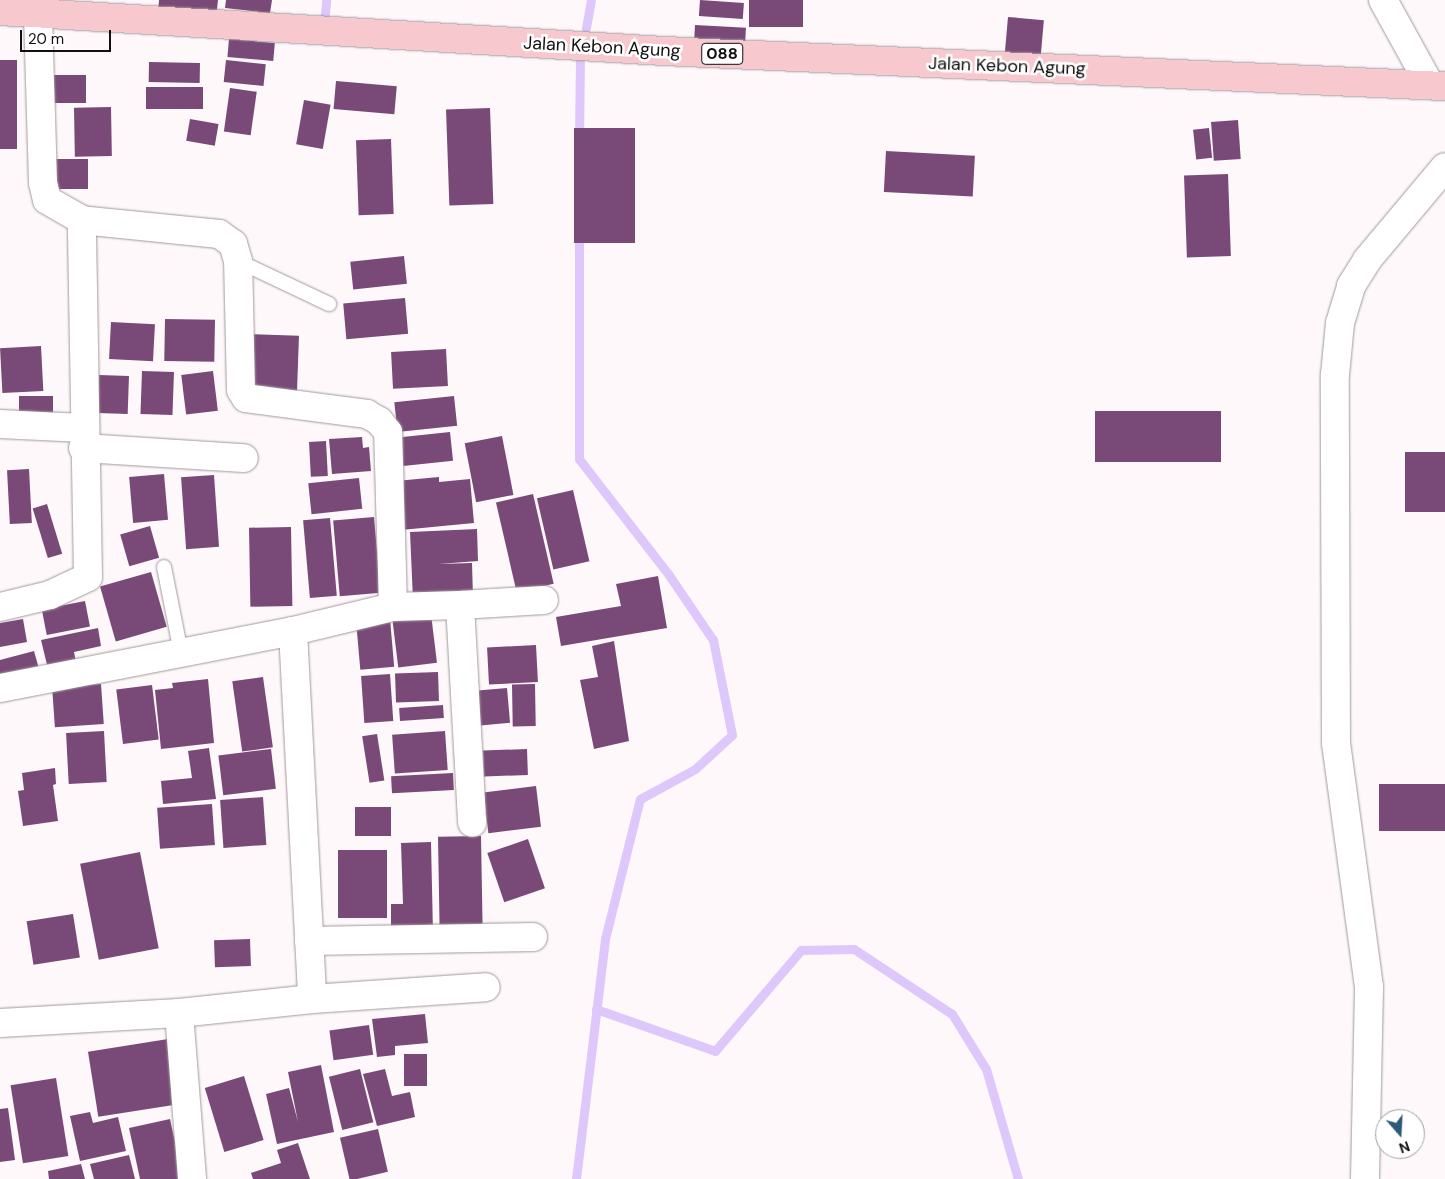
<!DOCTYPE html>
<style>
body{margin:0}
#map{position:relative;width:1445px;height:1179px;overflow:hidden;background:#fef8fb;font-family:"DM Sans",sans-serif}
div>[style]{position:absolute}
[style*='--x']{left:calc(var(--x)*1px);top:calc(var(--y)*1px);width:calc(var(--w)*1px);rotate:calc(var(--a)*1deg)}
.stream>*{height:9px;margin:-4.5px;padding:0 4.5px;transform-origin:4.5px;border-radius:4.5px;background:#dec7fa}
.building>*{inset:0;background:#794978;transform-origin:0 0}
.roads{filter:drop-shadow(0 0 1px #a1989c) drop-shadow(0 0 1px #a1989c)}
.service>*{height:14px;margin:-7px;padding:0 7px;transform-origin:7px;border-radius:7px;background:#fff}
.minor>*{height:28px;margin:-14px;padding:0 14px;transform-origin:14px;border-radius:14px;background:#fff}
.primary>*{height:28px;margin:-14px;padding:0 14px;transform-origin:14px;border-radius:14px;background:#f7c8cd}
span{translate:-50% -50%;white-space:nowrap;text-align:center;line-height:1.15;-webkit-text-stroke:5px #fff;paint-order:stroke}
.shield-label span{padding:1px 4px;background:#fff;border:1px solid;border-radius:4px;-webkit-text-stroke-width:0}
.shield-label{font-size:16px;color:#120f10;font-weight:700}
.street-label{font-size:18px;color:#120f10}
.north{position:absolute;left:1375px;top:1109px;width:50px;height:50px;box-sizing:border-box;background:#fff;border:1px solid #a09f9f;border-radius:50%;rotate:161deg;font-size:14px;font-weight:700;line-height:20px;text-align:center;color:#120f10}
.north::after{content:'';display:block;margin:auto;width:18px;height:22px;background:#2c5b79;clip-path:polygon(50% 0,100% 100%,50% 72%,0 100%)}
.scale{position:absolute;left:20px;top:30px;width:91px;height:22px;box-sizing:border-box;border:2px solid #120f10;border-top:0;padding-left:6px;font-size:15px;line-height:18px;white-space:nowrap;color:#120f10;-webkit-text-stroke:4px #fff;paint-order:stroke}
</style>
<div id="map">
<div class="stream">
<i style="--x:324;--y:25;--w:25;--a:-85"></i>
<i style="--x:586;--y:28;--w:28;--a:-80"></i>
<i style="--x:579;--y:139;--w:85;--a:-89.3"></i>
<i style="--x:596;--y:1009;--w:126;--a:19.4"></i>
<i style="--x:715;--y:1051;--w:133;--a:-49.6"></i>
<i style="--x:801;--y:950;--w:53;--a:-1.1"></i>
<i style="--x:854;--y:949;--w:118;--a:33.6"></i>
<i style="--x:952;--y:1014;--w:65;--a:58.3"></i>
<i style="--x:986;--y:1069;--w:115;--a:73.8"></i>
<i style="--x:576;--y:1179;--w:242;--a:-83.1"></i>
<i style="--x:605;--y:939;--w:144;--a:-76"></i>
<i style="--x:640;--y:799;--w:63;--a:-28.6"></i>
<i style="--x:695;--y:769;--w:50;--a:-42.6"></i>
<i style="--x:732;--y:735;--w:97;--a:-101.3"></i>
<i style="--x:713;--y:640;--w:78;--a:-124.1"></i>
<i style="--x:669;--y:575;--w:147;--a:-127.8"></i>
<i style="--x:579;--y:459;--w:227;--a:-90"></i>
</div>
<div class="building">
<i style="clip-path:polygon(159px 0,218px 0,216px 18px,158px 12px)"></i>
<i style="clip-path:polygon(226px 0,272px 0,270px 13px,225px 8px)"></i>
<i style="left:700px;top:0;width:44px;height:16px;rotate:4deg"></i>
<i style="left:749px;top:0;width:54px;height:27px"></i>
<i style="left:1008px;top:17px;width:36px;height:36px;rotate:5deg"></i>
<i style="left:695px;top:25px;width:51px;height:26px;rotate:3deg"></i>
<i style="left:229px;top:39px;width:46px;height:18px;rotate:5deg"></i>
<i style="left:0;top:60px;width:17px;height:89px"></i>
<i style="left:226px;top:60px;width:40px;height:22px;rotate:6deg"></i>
<i style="left:149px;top:62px;width:51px;height:20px;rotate:1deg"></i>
<i style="left:48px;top:75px;width:38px;height:28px"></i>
<i style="left:336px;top:81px;width:61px;height:28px;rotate:5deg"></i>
<i style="left:203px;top:87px;width:22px;height:57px;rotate:90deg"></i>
<i style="left:230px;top:88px;width:27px;height:44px;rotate:8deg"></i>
<i style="left:304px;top:100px;width:27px;height:45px;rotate:10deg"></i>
<i style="left:111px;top:107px;width:49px;height:37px;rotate:89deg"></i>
<i style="left:490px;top:108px;width:96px;height:44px;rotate:88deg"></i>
<i style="left:190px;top:119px;width:29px;height:22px;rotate:10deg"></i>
<i style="left:1238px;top:120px;width:39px;height:27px;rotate:86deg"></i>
<i style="left:635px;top:128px;width:115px;height:61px;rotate:90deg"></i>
<i style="left:1209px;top:128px;width:30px;height:16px;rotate:84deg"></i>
<i style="left:391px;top:139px;width:75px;height:35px;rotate:88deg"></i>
<i style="left:886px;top:151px;width:89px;height:41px;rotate:3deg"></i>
<i style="left:47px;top:159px;width:41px;height:30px"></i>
<i style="left:1228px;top:174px;width:82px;height:44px;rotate:88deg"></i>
<i style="left:404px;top:256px;width:28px;height:54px;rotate:84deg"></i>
<i style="left:405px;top:298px;width:36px;height:62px;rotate:85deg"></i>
<i style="left:165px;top:319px;width:50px;height:42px;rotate:1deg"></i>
<i style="left:111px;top:322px;width:44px;height:37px;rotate:3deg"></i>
<i style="left:249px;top:334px;width:50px;height:61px;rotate:2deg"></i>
<i style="left:41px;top:346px;width:45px;height:41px;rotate:87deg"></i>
<i style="left:446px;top:349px;width:37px;height:55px;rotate:87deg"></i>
<i style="left:142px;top:371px;width:32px;height:43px;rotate:2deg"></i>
<i style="left:213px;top:371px;width:40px;height:32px;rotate:83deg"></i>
<i style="left:99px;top:375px;width:30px;height:38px;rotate:2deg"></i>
<i style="left:19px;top:396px;width:34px;height:18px"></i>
<i style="left:454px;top:396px;width:30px;height:60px;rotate:84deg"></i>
<i style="left:1095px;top:411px;width:126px;height:51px"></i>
<i style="left:450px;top:432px;width:29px;height:50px;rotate:84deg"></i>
<i style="left:502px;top:436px;width:60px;height:38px;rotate:79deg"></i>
<i style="clip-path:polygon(362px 437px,363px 448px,369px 447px,371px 471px,332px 474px,329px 439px)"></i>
<i style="left:326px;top:441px;width:35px;height:17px;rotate:87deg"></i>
<i style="left:1445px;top:452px;width:60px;height:40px;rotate:90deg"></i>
<i style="left:29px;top:469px;width:54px;height:22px;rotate:87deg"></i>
<i style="left:164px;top:474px;width:46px;height:35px;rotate:85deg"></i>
<i style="left:214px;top:475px;width:72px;height:33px;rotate:86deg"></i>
<i style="clip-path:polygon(439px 477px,439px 482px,470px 479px,474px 523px,401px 530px,396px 481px)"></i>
<i style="left:359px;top:478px;width:31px;height:51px;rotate:84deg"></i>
<i style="left:573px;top:490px;width:73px;height:37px;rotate:77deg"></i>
<i style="left:533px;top:494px;width:92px;height:38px;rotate:77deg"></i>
<i style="left:47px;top:504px;width:52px;height:15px;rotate:73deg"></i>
<i style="left:374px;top:517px;width:76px;height:41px;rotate:85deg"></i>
<i style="left:330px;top:518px;width:78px;height:27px;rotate:85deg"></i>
<i style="left:150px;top:526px;width:33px;height:31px;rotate:74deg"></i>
<i style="left:291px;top:527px;width:79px;height:42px;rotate:89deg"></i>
<i style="clip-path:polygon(477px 529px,478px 561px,438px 564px,472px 563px,473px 597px,413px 600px,410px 532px)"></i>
<i style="left:151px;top:572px;width:57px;height:53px;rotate:74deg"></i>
<i style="clip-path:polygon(658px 576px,667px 628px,561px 646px,556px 617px,621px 606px,616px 584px)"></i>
<i style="left:85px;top:601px;width:26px;height:44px;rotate:79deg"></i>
<i style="left:431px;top:614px;width:49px;height:39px;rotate:83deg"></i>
<i style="clip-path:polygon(23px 619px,27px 642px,0 647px,0 623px)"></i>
<i style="left:390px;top:619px;width:48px;height:34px;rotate:85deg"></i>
<i style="clip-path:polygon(98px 628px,101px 646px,74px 652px,77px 667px,49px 673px,41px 640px)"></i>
<i style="clip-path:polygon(614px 641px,629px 741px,594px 749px,580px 680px,598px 677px,592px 646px)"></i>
<i style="left:536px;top:645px;width:37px;height:49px;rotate:87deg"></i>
<i style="clip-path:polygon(34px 651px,41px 676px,0 686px,0 660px)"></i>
<i style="left:438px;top:672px;width:29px;height:43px;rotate:88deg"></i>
<i style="left:390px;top:674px;width:47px;height:29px;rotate:86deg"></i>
<i style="left:263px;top:677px;width:71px;height:31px;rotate:82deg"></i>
<i style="clip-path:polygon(208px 679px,214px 743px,161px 749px,155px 690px,173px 688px,172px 683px)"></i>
<i style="left:101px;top:684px;width:40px;height:49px;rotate:86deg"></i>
<i style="left:535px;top:684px;width:42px;height:23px;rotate:89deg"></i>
<i style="left:152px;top:685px;width:55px;height:36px;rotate:83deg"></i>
<i style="left:507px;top:688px;width:35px;height:38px;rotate:85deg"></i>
<i style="left:443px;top:705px;width:13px;height:44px;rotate:86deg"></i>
<i style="left:104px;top:731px;width:51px;height:38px;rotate:87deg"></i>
<i style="left:445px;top:731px;width:39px;height:53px;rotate:86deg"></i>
<i style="left:377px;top:734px;width:47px;height:15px;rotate:81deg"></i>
<i style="clip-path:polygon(209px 748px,216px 799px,163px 804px,161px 781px,192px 778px,188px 751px)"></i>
<i style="left:271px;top:749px;width:40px;height:53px;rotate:83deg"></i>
<i style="left:527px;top:749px;width:26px;height:44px;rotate:88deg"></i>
<i style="clip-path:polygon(55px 768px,56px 784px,53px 785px,58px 821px,23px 826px,18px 791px,24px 790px,22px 773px)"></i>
<i style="left:453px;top:773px;width:17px;height:62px;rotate:87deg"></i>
<i style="left:1445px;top:784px;width:47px;height:66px;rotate:90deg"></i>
<i style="left:536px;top:786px;width:41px;height:53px;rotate:83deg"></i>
<i style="left:263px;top:797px;width:48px;height:43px;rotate:86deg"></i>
<i style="left:212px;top:804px;width:41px;height:55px;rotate:86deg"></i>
<i style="left:391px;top:807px;width:29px;height:36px;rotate:90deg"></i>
<i style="left:481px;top:836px;width:95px;height:43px;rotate:89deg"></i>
<i style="left:528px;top:839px;width:52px;height:43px;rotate:71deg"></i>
<i style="clip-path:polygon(431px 842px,433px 933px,391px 934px,391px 904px,403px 904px,401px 843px)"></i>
<i style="left:338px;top:850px;width:49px;height:68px"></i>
<i style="left:140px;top:852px;width:98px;height:61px;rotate:79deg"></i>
<i style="left:73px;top:914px;width:44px;height:47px;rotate:81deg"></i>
<i style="left:250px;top:939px;width:27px;height:36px;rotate:88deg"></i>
<i style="clip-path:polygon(425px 1014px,428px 1043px,395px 1046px,395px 1055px,377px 1057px,372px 1019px)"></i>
<i style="left:369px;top:1025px;width:30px;height:40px;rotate:82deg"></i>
<i style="left:168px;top:1039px;width:66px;height:81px;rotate:81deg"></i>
<i style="left:404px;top:1054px;width:23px;height:32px"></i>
<i style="clip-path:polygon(321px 1065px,334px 1132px,277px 1144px,266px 1094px,289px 1088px,298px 1122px,288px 1072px)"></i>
<i style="left:360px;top:1069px;width:55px;height:32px;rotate:76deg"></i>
<i style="clip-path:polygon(385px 1069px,392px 1096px,410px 1092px,415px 1117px,377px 1126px,363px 1074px)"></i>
<i style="left:244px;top:1076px;width:67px;height:41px;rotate:73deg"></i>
<i style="left:56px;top:1078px;width:79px;height:46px;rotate:81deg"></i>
<i style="clip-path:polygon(8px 1108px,15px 1160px,0 1162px,0 1109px)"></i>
<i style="clip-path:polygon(90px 1112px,93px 1123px,118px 1117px,126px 1151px,80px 1161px,70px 1116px)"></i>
<i style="clip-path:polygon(170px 1119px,183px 1179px,140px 1179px,129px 1128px)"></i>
<i style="left:378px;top:1129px;width:44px;height:39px;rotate:77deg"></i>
<i style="clip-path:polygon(298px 1143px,310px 1179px,253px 1179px,251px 1173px,281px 1163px,277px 1150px)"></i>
<i style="clip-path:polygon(129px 1155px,135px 1179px,94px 1179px,90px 1164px)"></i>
<i style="clip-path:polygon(81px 1164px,85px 1179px,49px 1179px,48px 1171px)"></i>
</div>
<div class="roads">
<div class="service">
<i style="--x:238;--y:261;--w:101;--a:25.3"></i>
<i style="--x:164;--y:567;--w:88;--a:78.8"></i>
</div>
<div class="minor">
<i style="--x:1383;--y:0;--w:97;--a:61.1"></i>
<i style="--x:0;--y:424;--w:83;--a:2.8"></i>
<i style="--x:83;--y:448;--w:161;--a:3.6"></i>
<i style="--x:460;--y:605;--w:84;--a:-3.4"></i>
<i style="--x:0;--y:607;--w:51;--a:-13.5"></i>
<i style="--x:50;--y:595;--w:42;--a:-25.3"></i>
<i style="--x:88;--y:577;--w:357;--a:-91"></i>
<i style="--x:393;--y:607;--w:67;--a:-1.7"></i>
<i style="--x:460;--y:605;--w:218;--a:86.8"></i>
<i style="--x:293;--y:631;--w:368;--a:87"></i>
<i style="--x:0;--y:688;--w:298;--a:-11"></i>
<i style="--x:293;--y:631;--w:103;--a:-13.5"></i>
<i style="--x:393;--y:607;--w:175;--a:-91.6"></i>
<i style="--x:388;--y:432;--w:14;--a:-129"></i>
<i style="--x:379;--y:421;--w:14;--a:-150"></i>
<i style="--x:367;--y:414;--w:122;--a:-172.5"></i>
<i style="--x:246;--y:398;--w:9;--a:-122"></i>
<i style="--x:241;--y:390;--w:129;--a:-91.3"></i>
<i style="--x:238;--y:261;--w:18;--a:-106"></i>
<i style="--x:233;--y:244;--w:17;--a:-144"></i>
<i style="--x:219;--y:234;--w:138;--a:-174.2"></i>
<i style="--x:82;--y:220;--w:40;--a:-150.3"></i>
<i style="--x:47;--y:200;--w:17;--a:-103"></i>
<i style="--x:43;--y:183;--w:170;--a:-91.7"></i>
<i style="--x:309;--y:941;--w:224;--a:-1"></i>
<i style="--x:179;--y:1013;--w:167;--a:85.5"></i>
<i style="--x:0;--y:1023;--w:179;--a:-3.2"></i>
<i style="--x:179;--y:1013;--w:134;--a:-6"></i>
<i style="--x:312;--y:999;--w:174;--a:-3.9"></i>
<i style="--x:1365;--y:1179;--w:192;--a:-88.8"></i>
<i style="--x:1369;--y:987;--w:246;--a:-97.7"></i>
<i style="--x:1336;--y:743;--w:368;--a:-90.2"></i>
<i style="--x:1335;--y:375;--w:52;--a:-84.5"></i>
<i style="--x:1340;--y:323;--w:39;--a:-73"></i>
<i style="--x:1351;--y:286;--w:31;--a:-58"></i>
<i style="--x:1367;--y:260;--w:121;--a:-50"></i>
</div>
<div class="primary">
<i style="--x:0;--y:11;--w:665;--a:3.45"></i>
<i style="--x:664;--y:51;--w:782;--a:2.57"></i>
</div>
</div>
<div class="shield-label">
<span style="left:722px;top:54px">088</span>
</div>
<div class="street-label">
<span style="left:602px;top:47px;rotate:3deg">Jalan Kebon Agung</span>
<span style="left:1007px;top:66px;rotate:2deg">Jalan Kebon Agung</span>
</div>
<div class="north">N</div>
<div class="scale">20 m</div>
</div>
